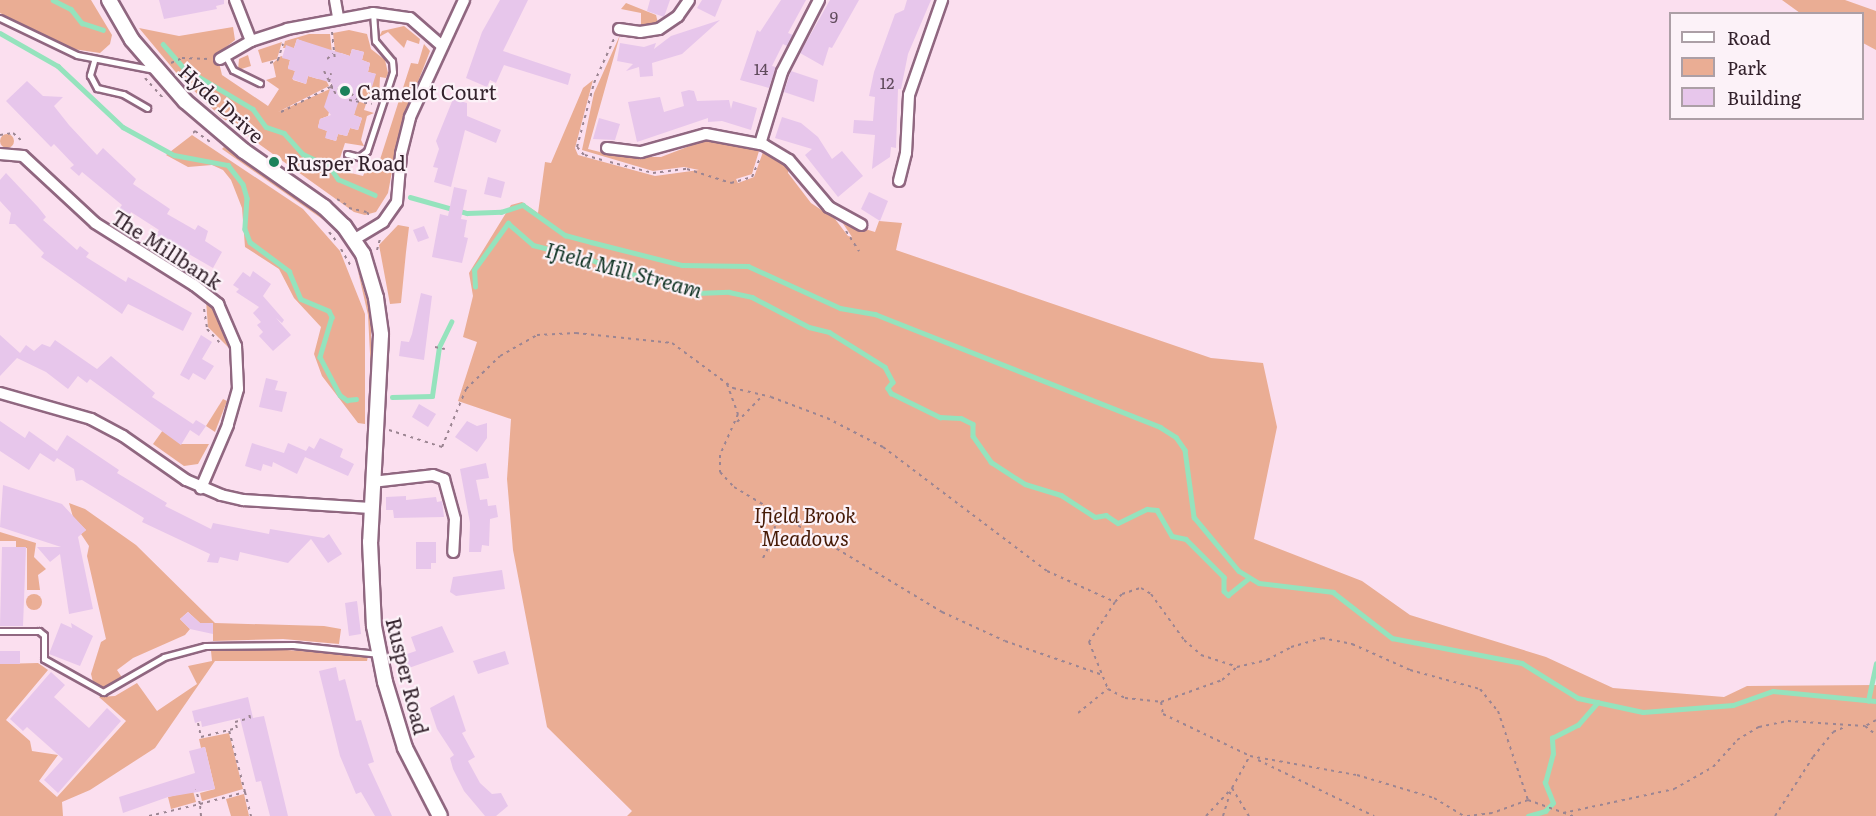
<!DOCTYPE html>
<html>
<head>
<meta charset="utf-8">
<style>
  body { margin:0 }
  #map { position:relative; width:1876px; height:816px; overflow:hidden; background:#fbdfef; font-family:Literata,serif }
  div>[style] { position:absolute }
  .green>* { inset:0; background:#eaad94 }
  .round { border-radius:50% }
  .stream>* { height:4.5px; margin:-2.25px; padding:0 2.25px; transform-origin:2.25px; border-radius:2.25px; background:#95e3bd }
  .building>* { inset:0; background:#e7c6eb }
  .path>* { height:2px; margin-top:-1px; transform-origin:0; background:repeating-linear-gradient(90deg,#9c8592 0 3px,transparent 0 7.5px) }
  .roads { filter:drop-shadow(2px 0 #906780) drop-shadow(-2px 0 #906780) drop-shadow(0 2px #906780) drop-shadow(0 -2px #906780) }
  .service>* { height:5px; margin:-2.5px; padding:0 2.5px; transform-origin:2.5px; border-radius:2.5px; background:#fff }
  .minor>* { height:10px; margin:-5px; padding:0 5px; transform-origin:5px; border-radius:5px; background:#fff }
  .tertiary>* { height:14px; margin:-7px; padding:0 7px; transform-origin:7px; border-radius:7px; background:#fff }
  .dots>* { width:16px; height:16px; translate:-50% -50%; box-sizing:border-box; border:3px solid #fcf2f8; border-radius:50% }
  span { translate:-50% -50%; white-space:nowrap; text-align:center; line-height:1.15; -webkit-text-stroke:4.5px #fcf2f8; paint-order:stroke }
  .number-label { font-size:16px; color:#604b5c }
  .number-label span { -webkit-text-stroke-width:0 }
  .poi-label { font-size:20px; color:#33222c }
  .left { translate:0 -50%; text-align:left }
  .street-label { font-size:20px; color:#33222c }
  .park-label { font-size:20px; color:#461a06; font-style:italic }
  .water-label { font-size:21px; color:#103324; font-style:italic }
  .legend { position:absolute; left:1669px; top:12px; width:195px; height:108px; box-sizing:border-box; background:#fcf2f8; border:2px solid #ac9fa6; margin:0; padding:8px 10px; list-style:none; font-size:18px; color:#33222c }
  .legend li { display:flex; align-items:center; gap:12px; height:30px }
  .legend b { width:30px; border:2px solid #ac9fa6 }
</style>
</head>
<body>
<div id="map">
  <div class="green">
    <i style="clip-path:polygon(0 0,91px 0,112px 35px,110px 44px,100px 53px,73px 49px,0 13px)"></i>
    <i style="clip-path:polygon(1782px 0,1845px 0,1876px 11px,1876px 50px,1863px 43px,1862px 14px,1800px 13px)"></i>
    <i style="clip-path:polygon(626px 3px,656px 15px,658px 23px,641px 26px,641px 13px,621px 9px)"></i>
    <i style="clip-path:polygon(404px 26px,420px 39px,419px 44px,407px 40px,404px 48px,388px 32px,379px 37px,382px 31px)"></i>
    <i style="clip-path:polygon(233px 27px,235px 40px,217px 54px,222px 75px,268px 106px,279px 89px,266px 80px,276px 77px,273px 63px,281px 56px,290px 60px,288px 68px,295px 71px,293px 80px,306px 84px,308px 76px,318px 79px,321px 70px,329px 86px,278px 112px,330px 89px,333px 96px,328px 116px,320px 119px,318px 127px,327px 131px,326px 138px,336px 141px,338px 134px,347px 136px,350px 128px,358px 130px,362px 118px,354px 115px,357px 101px,366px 104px,364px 110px,374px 113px,367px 116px,361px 140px,364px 146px,345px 143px,339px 161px,349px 164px,347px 172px,363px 176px,366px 169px,376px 172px,411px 63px,418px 64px,424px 44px,430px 51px,400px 128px,388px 193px,376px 212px,365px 215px,354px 212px,221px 117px,179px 76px,139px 28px,179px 36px)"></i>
    <i style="clip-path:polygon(349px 30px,367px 34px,371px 49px,385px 60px,388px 73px,386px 78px,380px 77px,379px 97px,369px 95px,367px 101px,358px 98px,364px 85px,376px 74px,368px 72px,370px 63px,362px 60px,364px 52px,352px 49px,350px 56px,341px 53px,336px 62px,333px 33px)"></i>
    <i style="clip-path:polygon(309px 34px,330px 34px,332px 53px,297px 39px,294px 48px,283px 48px,285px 41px)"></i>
    <i style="clip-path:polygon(620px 35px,588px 149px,620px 157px,661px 157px,708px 139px,759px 151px,752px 174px,736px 179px,738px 183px,754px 177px,763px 152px,789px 168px,788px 173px,811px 203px,835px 219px,848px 236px,852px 237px,842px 222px,875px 232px,879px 221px,902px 223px,896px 250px,1211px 358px,1263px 363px,1277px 427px,1254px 539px,1362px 581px,1410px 615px,1546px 657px,1613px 688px,1724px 697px,1747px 686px,1876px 685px,1876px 816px,627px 816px,632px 811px,547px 727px,513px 550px,507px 479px,511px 419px,458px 401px,477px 342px,463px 337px,473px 296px,469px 273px,511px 205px,522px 202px,538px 213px,545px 162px,551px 163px,583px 88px,593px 80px,575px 148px,578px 155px,655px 176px,699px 170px,684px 167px,653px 171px,582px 150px,594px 93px)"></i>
    <i style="clip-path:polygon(282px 42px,277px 59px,262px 63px,258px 50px)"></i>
    <i style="clip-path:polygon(248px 55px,251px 66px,238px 70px,239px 59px)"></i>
    <i class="round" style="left:0;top:134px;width:14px;height:14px"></i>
    <i style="clip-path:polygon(192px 135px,303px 209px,340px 251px,365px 314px,365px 424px,358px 423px,322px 376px,314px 354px,321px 327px,294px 298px,279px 269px,245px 247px,242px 208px,231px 180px,223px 170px,212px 165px,188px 167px,166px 155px)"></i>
    <i style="clip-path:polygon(224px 147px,305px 202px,328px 223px,222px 149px)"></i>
    <i style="clip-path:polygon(398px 225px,409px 227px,406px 252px,401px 303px,390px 304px,379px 245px)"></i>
    <i style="clip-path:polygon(357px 267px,371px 314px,371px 373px,368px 315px)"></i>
    <i style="clip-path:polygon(206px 300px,219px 319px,231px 350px,208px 327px)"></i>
    <i style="clip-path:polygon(223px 399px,227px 401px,215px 432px,206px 426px)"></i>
    <i style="clip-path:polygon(163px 430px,181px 444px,209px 444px,198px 464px,184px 466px,153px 444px)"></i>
    <i style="clip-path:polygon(69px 503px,85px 509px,136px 545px,215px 623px,324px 626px,341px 629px,339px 644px,283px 639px,213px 641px,213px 623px,200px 623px,188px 612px,180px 619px,190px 629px,185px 635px,133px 658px,117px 670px,123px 679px,106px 689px,94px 686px,91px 674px,101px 642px,106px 639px,87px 556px,89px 546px,81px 534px,86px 530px,73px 517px)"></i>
    <i style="clip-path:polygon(0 532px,36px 543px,34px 557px,46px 569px,38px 575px,40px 590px,27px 590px,27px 548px,16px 549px,16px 541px,0 541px)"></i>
    <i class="round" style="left:26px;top:594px;width:16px;height:16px"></i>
    <i style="clip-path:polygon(260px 648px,368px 656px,367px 661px,215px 661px,155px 748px,90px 790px,62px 802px,63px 816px,0 816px,0 664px,38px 663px,48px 670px,6px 720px,30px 741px,32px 751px,58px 755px,39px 781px,57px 797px,126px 721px,99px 697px,115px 696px,137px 683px,157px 711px,197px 684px,188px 666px,212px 661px,211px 651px)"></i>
    <i style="clip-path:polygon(229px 733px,243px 789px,202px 801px,200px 793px,215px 789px,205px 747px,201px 748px,199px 739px)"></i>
    <i style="clip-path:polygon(193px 791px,196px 802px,171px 809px,168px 797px)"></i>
    <i style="clip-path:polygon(244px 794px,249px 816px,231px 816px,226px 799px)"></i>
  </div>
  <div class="stream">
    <i style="left:53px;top:0;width:20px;rotate:27deg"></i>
    <i style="left:71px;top:9px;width:18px;rotate:52deg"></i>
    <i style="left:82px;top:23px;width:22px;rotate:18deg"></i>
    <i style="left:0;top:33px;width:67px;rotate:29.6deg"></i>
    <i style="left:58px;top:66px;width:89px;rotate:43.2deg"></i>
    <i style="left:123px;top:127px;width:58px;rotate:28.8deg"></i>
    <i style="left:174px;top:155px;width:55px;rotate:10.5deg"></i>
    <i style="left:228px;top:165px;width:24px;rotate:52deg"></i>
    <i style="left:243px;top:184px;width:15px;rotate:74deg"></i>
    <i style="left:247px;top:198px;width:31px;rotate:94deg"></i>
    <i style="left:245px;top:229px;width:14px;rotate:69deg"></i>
    <i style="left:250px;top:242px;width:49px;rotate:36.6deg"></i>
    <i style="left:289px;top:271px;width:30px;rotate:67deg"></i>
    <i style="left:301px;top:299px;width:30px;rotate:23deg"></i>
    <i style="left:329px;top:311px;width:7px;rotate:63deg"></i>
    <i style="left:332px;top:317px;width:42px;rotate:106.7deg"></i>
    <i style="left:320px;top:357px;width:43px;rotate:62.2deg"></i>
    <i style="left:340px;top:395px;width:9px;rotate:36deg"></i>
    <i style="left:347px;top:400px;width:9px;rotate:-6deg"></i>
    <i style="left:163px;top:44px;width:32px;rotate:49deg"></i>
    <i style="left:184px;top:68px;width:80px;rotate:30.7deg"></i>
    <i style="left:253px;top:109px;width:22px;rotate:54deg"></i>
    <i style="left:266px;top:127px;width:19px;rotate:18deg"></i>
    <i style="left:284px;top:133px;width:28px;rotate:48deg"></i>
    <i style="left:303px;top:154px;width:29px;rotate:25deg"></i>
    <i style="left:329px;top:166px;width:16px;rotate:55deg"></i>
    <i style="left:338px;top:179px;width:40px;rotate:23.4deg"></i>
    <i style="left:410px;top:197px;width:59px;rotate:15.7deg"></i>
    <i style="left:467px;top:213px;width:34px;rotate:-2deg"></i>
    <i style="left:501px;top:212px;width:23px;rotate:-18deg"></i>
    <i style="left:523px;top:205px;width:52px;rotate:35.5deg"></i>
    <i style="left:565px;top:235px;width:27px;rotate:15deg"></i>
    <i style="left:591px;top:242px;width:94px;rotate:14.2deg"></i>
    <i style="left:682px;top:265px;width:66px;rotate:0.9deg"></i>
    <i style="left:748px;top:266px;width:101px;rotate:24.5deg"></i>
    <i style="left:840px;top:308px;width:36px;rotate:10deg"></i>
    <i style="left:875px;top:314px;width:307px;rotate:21.6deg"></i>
    <i style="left:1160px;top:427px;width:19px;rotate:32deg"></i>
    <i style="left:1176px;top:437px;width:16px;rotate:55deg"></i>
    <i style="left:1185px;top:450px;width:68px;rotate:82.3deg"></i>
    <i style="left:1194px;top:517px;width:70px;rotate:50.2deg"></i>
    <i style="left:1239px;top:571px;width:23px;rotate:31deg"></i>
    <i style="left:1259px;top:583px;width:75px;rotate:6.9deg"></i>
    <i style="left:1333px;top:592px;width:75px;rotate:37.9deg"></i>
    <i style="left:1392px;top:638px;width:132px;rotate:10.9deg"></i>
    <i style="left:1522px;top:663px;width:66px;rotate:32deg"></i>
    <i style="left:1578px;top:698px;width:66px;rotate:12.2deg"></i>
    <i style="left:1643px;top:712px;width:90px;rotate:-4.4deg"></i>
    <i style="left:1733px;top:705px;width:42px;rotate:-19.3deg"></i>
    <i style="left:1773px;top:691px;width:103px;rotate:5.5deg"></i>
    <i style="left:475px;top:287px;width:17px;rotate:-93deg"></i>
    <i style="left:474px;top:270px;width:58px;rotate:-54.1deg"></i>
    <i style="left:508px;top:223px;width:33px;rotate:41deg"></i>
    <i style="left:533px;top:245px;width:61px;rotate:14.3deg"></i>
    <i style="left:592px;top:260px;width:31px;rotate:22deg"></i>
    <i style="left:621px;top:272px;width:53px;rotate:10.9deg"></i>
    <i style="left:673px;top:282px;width:25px;rotate:26deg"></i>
    <i style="left:696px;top:293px;width:33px;rotate:-2deg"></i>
    <i style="left:729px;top:292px;width:24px;rotate:12deg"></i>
    <i style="left:752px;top:297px;width:64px;rotate:27.8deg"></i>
    <i style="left:809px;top:327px;width:21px;rotate:14deg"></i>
    <i style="left:829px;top:332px;width:66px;rotate:32deg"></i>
    <i style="left:885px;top:367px;width:17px;rotate:62deg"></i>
    <i style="left:893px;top:382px;width:8px;rotate:130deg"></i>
    <i style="left:888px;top:388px;width:6px;rotate:59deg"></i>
    <i style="left:891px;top:393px;width:55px;rotate:26.1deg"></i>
    <i style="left:940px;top:417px;width:21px;rotate:3deg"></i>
    <i style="left:961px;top:418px;width:13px;rotate:27deg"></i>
    <i style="left:973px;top:424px;width:12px;rotate:90deg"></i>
    <i style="left:973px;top:436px;width:32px;rotate:55deg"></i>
    <i style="left:991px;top:462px;width:40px;rotate:32.9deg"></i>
    <i style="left:1025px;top:484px;width:38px;rotate:17deg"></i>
    <i style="left:1061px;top:495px;width:40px;rotate:32.9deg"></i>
    <i style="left:1095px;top:517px;width:11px;rotate:-10deg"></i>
    <i style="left:1106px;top:515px;width:14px;rotate:34deg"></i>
    <i style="left:1118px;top:523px;width:32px;rotate:-26deg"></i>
    <i style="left:1147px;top:509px;width:10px;rotate:6deg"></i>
    <i style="left:1157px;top:510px;width:30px;rotate:60deg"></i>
    <i style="left:1172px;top:536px;width:14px;rotate:12deg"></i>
    <i style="left:1186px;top:539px;width:54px;rotate:45deg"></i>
    <i style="left:1224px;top:577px;width:14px;rotate:90deg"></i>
    <i style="left:1224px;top:591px;width:6px;rotate:45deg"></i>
    <i style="left:1228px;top:595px;width:27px;rotate:-39deg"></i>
    <i style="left:392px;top:397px;width:40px;rotate:-1.4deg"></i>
    <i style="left:432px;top:396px;width:49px;rotate:-81.9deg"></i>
    <i style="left:439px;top:347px;width:28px;rotate:-64deg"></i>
    <i style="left:1868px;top:701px;width:38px;rotate:-78deg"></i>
    <i style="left:1528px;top:816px;width:18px;rotate:-16deg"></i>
    <i style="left:1545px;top:811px;width:11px;rotate:-45deg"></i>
    <i style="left:1553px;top:803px;width:22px;rotate:-112deg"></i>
    <i style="left:1545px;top:783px;width:30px;rotate:-75deg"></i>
    <i style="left:1553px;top:754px;width:16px;rotate:-94deg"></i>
    <i style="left:1552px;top:738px;width:29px;rotate:-27deg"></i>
    <i style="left:1578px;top:725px;width:30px;rotate:-49deg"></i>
  </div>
  <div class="building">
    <i style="clip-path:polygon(159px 0,224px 0,224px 4px,216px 6px,217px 9px,164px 19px)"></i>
    <i style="clip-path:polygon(500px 0,528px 0,503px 51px,571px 74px,568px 85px,504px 65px,496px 83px,490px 80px,487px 87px,466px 78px,482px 32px)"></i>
    <i style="clip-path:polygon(650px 0,670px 0,664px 17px,647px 11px)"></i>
    <i style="clip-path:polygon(702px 0,722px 0,715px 17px,697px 8px)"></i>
    <i style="clip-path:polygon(781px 0,806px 0,788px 33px,793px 35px,787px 46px,783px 44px,772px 66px,776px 67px,769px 88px,740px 80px,757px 30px,760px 32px)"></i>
    <i style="clip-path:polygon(830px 0,859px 0,832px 48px,829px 47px,823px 66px,800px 53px)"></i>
    <i style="clip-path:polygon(907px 0,931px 0,908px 54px,901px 89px,898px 89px,896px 148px,891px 147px,890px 157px,872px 169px,875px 135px,853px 133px,854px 120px,873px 121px,875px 97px,869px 96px,874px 72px,895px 14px,904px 10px)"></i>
    <i style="clip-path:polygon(720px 20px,682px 54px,652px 63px,653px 76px,640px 77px,639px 67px,626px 71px,633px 64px,617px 61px,620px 43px,644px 47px,656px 43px,654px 49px,671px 36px)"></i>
    <i style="clip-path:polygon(297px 39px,350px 56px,352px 49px,364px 52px,362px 60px,370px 63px,368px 72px,376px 74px,372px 87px,364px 85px,354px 115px,362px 118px,358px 130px,350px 128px,347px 136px,338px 134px,336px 141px,325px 138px,327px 131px,318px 128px,320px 119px,331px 115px,324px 107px,332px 83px,308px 76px,306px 84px,292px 79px,295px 71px,288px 69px,290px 60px,282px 58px,286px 45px,294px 48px)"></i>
    <i style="clip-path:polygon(791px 71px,818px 80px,814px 102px,784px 92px)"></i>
    <i style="clip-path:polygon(27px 81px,43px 96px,63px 97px,54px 106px,69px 125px,97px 155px,103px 148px,136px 179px,133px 184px,170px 209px,167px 214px,195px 230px,198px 225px,208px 231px,205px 241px,222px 252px,213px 268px,156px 235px,159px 230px,131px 212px,129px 216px,119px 209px,122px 205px,82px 172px,79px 176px,70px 168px,74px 165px,54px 144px,51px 147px,6px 101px)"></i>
    <i style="clip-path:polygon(689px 90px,694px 91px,697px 101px,729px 100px,731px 109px,733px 101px,757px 108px,751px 130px,722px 121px,708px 122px,708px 118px,637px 142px,628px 102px,660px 97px,664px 112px,684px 106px,681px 92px)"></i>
    <i style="clip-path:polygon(453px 99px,467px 103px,467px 116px,501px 130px,496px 143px,465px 130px,451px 187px,434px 182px,438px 168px,433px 167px,439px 149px,436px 141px)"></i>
    <i style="clip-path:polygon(782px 117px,801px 123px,818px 137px,832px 159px,842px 151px,863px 176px,838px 197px,805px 155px,812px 149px,775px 138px)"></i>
    <i style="clip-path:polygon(599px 118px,620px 124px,615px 140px,593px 139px)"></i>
    <i style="clip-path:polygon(6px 173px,38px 207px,46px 217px,43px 220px,77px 250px,80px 246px,89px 253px,86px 257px,126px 282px,128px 277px,192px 313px,183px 331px,128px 304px,122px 314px,41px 257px,44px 253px,15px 224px,9px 224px,11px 213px,0 201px,0 180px)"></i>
    <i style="clip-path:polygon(488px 177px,505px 182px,501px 198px,484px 194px)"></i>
    <i style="clip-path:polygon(454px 187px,467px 190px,461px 219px,467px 220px,464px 237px,468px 238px,462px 263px,432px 257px,440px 214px,448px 216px)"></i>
    <i style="clip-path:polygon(869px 192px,888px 201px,880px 221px,861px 209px)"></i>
    <i style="clip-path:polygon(424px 226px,429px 238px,418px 242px,413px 230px)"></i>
    <i style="clip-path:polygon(253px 271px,271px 284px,263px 296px,284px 320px,282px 323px,276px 318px,291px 335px,273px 351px,259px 336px,263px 332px,257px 325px,261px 322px,253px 313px,259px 307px,236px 292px,239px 289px,233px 285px,243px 272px,250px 277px)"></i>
    <i style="clip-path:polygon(421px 293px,432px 296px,424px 360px,399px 356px,401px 341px,409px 342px,412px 334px)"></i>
    <i style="clip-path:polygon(0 335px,20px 353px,26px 345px,34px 351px,42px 344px,50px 347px,55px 340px,97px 369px,111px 356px,155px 393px,152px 397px,193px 424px,196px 420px,206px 426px,199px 436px,190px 430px,181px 445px,90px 379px,87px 383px,78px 376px,68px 389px,46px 372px,17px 358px,0 376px)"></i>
    <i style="clip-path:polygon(201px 335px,212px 342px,202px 359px,214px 366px,205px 380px,193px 373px,189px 380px,180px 375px)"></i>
    <i style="clip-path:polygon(266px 378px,278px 381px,275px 390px,287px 392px,282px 412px,259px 407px)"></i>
    <i style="clip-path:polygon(419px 404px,436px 414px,428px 427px,412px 417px)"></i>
    <i style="clip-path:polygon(0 421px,25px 438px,29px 431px,57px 451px,67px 435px,119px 470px,117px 473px,167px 503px,165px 506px,211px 529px,213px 523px,269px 534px,270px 529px,324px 538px,329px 534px,342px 554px,328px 563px,311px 539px,288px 563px,240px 552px,238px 561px,220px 557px,218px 563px,207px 562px,210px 554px,142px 522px,144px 518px,82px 480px,76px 481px,74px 469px,57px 458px,54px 462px,40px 453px,29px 470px,0 451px)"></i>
    <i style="clip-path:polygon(467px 421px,477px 426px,487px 423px,487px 438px,477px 452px,455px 437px)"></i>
    <i style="clip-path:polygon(320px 438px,343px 449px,340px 457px,354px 464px,348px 476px,305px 457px,297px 474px,273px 462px,272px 467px,263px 464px,261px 471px,245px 466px,252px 443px,284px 453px,288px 443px,306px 451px,309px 446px,314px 449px)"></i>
    <i style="clip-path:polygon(486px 463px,489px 478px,476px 480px,480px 500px,487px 499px,488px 506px,496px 505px,498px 517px,490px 519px,489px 546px,482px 545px,481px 552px,469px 552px,470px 523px,460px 469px)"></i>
    <i style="clip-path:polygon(3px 485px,62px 504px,86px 530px,78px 537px,93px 609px,69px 614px,60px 554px,50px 562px,37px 547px,61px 547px,0 527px)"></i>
    <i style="clip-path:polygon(406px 496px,406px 500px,436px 497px,437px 502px,442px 501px,444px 517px,394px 518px,393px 510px,386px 510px,386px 497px)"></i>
    <i style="clip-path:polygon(416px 542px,436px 542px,436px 563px,431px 563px,431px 569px,416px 569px)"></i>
    <i style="clip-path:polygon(2px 547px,26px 547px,23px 626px,0 626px)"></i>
    <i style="clip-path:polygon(502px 570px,505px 589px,456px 596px,450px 592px,453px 577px)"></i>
    <i style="clip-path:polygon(357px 601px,361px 634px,349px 636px,345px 603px)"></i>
    <i style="clip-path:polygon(188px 612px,200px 623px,213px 623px,213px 634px,190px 629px,180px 619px)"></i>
    <i style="clip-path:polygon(61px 623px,72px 628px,71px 623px,93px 636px,80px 666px,49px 654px)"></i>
    <i style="clip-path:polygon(442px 626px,454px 652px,406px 669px,401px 656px,416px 651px,411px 637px)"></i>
    <i style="clip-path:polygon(0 651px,20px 651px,20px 664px,0 664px)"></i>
    <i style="clip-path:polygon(505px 651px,509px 664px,478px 674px,473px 661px)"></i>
    <i style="clip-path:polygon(336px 667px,339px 681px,345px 679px,356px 721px,361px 720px,374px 762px,368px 764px,392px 816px,375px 816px,361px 792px,356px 794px,340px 756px,319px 671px)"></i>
    <i style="clip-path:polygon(51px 672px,65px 685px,54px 697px,89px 728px,107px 708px,121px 721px,58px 793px,44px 780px,63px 759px,27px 727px,23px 731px,10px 719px)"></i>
    <i style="clip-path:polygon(454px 695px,466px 731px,462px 733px,475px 757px,468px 761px,480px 783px,492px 794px,501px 793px,508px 806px,496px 816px,485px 816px,464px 791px,453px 769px,450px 758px,454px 755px,437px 729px,430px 708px)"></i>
    <i style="clip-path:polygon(248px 697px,253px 718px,264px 716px,288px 816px,270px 816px,261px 781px,256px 782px,240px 718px,202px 727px,201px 721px,195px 723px,192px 711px)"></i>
    <i style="clip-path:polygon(205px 747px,215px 789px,168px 797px,123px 813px,119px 797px,195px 773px,189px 751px)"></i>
  </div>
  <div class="path">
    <i style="left:332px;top:32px;width:29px;rotate:84deg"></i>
    <i style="left:327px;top:59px;width:8px;rotate:-40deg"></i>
    <i style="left:171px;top:63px;width:12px;rotate:-24deg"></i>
    <i style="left:182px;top:58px;width:27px;rotate:2deg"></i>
    <i style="left:270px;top:63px;width:9px;rotate:-21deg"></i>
    <i style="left:278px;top:60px;width:17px;rotate:-73deg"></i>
    <i style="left:324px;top:71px;width:29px;rotate:63deg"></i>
    <i style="left:145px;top:78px;width:27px;rotate:48deg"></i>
    <i style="left:329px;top:82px;width:9px;rotate:-77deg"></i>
    <i style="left:351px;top:93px;width:9px;rotate:49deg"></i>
    <i style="left:349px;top:100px;width:23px;rotate:10deg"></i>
    <i style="left:281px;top:112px;width:55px;rotate:-27deg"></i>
    <i style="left:330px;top:87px;width:9px;rotate:18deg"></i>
    <i style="left:193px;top:133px;width:3px;rotate:-45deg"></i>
    <i style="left:195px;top:131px;width:19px;rotate:36deg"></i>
    <i style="left:0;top:135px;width:13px;rotate:-9deg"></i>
    <i style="left:13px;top:133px;width:15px;rotate:42deg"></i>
    <i style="left:602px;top:160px;width:19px;rotate:-164deg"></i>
    <i style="left:584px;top:155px;width:11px;rotate:-131deg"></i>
    <i style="left:577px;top:147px;width:66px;rotate:-75.1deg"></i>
    <i style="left:594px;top:83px;width:48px;rotate:-65.6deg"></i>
    <i style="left:610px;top:162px;width:44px;rotate:14.3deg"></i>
    <i style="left:653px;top:173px;width:34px;rotate:-7deg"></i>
    <i style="left:687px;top:169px;width:46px;rotate:17.7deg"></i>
    <i style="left:731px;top:183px;width:22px;rotate:-16deg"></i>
    <i style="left:752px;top:177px;width:21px;rotate:-67deg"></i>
    <i style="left:337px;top:199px;width:15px;rotate:32deg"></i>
    <i style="left:349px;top:208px;width:18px;rotate:13deg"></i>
    <i style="left:367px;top:212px;width:6px;rotate:59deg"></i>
    <i style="left:846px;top:231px;width:24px;rotate:57deg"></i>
    <i style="left:329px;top:232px;width:13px;rotate:51deg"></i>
    <i style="left:341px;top:249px;width:22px;rotate:60deg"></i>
    <i style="left:377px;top:250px;width:11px;rotate:-75deg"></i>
    <i style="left:204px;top:309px;width:20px;rotate:81deg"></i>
    <i style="left:207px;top:329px;width:22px;rotate:47deg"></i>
    <i style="left:435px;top:347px;width:10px;rotate:11deg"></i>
    <i style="left:727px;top:384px;width:32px;rotate:70deg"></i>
    <i style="left:738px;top:414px;width:45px;rotate:113.7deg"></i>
    <i style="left:720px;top:455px;width:17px;rotate:90deg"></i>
    <i style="left:720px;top:472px;width:21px;rotate:47deg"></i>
    <i style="left:734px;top:487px;width:243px;rotate:31deg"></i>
    <i style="left:942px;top:612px;width:69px;rotate:24.7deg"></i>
    <i style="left:1005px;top:641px;width:101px;rotate:19.2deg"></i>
    <i style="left:737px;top:422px;width:36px;rotate:-46deg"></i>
    <i style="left:389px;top:430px;width:56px;rotate:17.8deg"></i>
    <i style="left:442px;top:447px;width:63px;rotate:-67.5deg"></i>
    <i style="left:466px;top:389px;width:47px;rotate:-44.1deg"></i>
    <i style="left:500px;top:356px;width:43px;rotate:-29.6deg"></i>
    <i style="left:537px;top:335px;width:39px;rotate:-3deg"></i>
    <i style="left:576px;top:333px;width:97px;rotate:5.9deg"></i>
    <i style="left:672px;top:343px;width:76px;rotate:36.4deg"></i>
    <i style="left:733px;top:388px;width:39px;rotate:13deg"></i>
    <i style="left:771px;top:397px;width:60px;rotate:20.6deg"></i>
    <i style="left:827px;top:418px;width:63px;rotate:27.4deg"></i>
    <i style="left:883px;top:447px;width:206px;rotate:37.1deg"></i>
    <i style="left:1047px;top:571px;width:75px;rotate:24.5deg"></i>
    <i style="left:1115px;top:602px;width:11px;rotate:-49deg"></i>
    <i style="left:1122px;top:594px;width:20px;rotate:-18deg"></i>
    <i style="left:1141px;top:588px;width:12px;rotate:31deg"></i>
    <i style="left:1151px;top:594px;width:57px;rotate:54.3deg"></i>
    <i style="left:1184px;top:640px;width:23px;rotate:41deg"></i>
    <i style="left:1201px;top:655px;width:38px;rotate:18deg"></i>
    <i style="left:1237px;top:667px;width:31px;rotate:-13deg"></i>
    <i style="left:1267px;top:660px;width:27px;rotate:-28deg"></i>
    <i style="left:1291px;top:647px;width:32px;rotate:-16deg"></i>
    <i style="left:1322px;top:638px;width:31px;rotate:11deg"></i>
    <i style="left:1352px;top:644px;width:64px;rotate:24.1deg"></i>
    <i style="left:1410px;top:670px;width:73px;rotate:15.2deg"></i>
    <i style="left:1480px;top:689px;width:28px;rotate:51deg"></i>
    <i style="left:1498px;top:711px;width:94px;rotate:71.4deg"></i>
    <i style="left:1528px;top:800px;width:38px;rotate:160deg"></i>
    <i style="left:1492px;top:813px;width:26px;rotate:173deg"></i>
    <i style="left:763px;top:558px;width:25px;rotate:-63deg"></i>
    <i style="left:774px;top:536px;width:23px;rotate:-85deg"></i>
    <i style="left:1115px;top:602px;width:48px;rotate:123deg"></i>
    <i style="left:1089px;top:642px;width:51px;rotate:68deg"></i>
    <i style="left:1108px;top:689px;width:19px;rotate:28deg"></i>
    <i style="left:1125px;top:698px;width:36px;rotate:6deg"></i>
    <i style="left:1161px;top:702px;width:65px;rotate:-19.8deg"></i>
    <i style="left:1222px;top:680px;width:20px;rotate:-41deg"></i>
    <i style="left:1161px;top:702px;width:12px;rotate:81deg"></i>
    <i style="left:1163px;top:714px;width:97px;rotate:25.8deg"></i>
    <i style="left:1078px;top:713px;width:38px;rotate:-39deg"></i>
    <i style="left:1876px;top:720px;width:13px;rotate:151deg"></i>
    <i style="left:1865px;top:726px;width:14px;rotate:39deg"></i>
    <i style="left:198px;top:723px;width:14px;rotate:78deg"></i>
    <i style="left:201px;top:737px;width:37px;rotate:-14deg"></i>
    <i style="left:237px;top:728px;width:6px;rotate:-108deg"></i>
    <i style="left:235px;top:722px;width:16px;rotate:-15deg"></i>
    <i style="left:250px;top:718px;width:5px;rotate:-101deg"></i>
    <i style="left:1258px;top:760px;width:129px;rotate:25.8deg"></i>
    <i style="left:1232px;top:788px;width:33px;rotate:59deg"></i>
    <i style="left:245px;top:792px;width:25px;rotate:76deg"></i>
    <i style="left:1528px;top:800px;width:48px;rotate:19.6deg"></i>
    <i style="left:1563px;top:813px;width:114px;rotate:-12.2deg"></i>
    <i style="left:1674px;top:789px;width:45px;rotate:-29.4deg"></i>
    <i style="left:1713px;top:767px;width:36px;rotate:-48deg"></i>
    <i style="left:1737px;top:740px;width:26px;rotate:-31deg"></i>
    <i style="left:1759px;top:727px;width:30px;rotate:-12deg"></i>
    <i style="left:1788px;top:721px;width:77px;rotate:3.7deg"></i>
    <i style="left:149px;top:816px;width:52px;rotate:-13.2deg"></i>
    <i style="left:200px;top:804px;width:15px;rotate:-106deg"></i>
    <i style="left:201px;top:816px;width:12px;rotate:-95deg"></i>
    <i style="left:200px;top:804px;width:47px;rotate:-14.9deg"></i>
    <i style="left:245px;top:792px;width:64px;rotate:-104.5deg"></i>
    <i style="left:1206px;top:816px;width:38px;rotate:-47deg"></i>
    <i style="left:1232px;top:788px;width:37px;rotate:-61deg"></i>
    <i style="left:1250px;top:756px;width:109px;rotate:10.1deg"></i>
    <i style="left:1357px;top:775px;width:80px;rotate:16.6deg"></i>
    <i style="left:1434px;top:798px;width:35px;rotate:31deg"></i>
    <i style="left:1223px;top:816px;width:27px;rotate:-73deg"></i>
    <i style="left:1775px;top:816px;width:70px;rotate:-57.2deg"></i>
    <i style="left:1813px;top:757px;width:32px;rotate:-51deg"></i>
    <i style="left:1833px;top:732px;width:15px;rotate:-23deg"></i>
  </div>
  <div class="roads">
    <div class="service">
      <i style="left:0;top:18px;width:85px;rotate:25.7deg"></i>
      <i style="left:77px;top:55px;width:79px;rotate:10.9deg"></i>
      <i style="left:225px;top:55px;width:17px;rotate:62deg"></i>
      <i style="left:233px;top:70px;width:30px;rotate:26deg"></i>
      <i style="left:94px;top:61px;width:15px;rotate:106deg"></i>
      <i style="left:90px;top:75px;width:15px;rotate:62deg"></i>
      <i style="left:97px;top:88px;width:27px;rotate:13deg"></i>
      <i style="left:123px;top:94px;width:28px;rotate:30deg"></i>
      <i style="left:347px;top:154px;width:12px;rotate:14deg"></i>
      <i style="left:359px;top:157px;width:10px;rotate:-37deg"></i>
      <i style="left:367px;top:151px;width:83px;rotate:-71.8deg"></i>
      <i style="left:393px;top:72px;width:11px;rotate:-95deg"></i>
      <i style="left:392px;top:61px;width:26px;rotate:-130deg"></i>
      <i style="left:375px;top:41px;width:28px;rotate:-94deg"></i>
      <i style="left:0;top:631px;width:39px"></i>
      <i style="left:39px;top:631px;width:6px;rotate:39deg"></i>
      <i style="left:44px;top:635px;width:24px;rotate:90deg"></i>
      <i style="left:44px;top:659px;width:68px;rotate:29.2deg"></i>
      <i style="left:103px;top:692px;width:70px;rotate:-29.8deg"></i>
      <i style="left:164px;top:657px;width:42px;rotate:-15deg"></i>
      <i style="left:205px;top:646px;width:88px;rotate:-0.7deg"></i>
      <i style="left:293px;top:645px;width:85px;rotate:6deg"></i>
    </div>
    <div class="minor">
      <i style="left:235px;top:0;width:44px;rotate:68.7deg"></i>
      <i style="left:335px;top:0;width:17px;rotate:80deg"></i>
      <i style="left:619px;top:29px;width:21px;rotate:8deg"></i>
      <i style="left:640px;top:32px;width:19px;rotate:-9deg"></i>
      <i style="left:659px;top:29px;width:23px;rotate:-34deg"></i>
      <i style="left:678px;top:16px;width:19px;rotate:-55deg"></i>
      <i style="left:220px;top:59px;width:36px;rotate:-30deg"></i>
      <i style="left:251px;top:41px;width:38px;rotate:-18deg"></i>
      <i style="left:287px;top:29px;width:87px;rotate:-10.5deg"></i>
      <i style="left:373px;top:13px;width:37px;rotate:8deg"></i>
      <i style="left:410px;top:18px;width:41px;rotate:41.1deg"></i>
      <i style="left:760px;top:144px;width:75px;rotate:-73deg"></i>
      <i style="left:782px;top:72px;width:81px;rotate:-62.8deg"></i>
      <i style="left:607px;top:148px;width:34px;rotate:7deg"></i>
      <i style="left:641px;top:152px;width:67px;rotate:-15.5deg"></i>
      <i style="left:706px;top:134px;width:59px;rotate:10.7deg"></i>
      <i style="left:764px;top:145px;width:29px;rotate:31deg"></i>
      <i style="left:789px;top:160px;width:62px;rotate:49.6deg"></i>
      <i style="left:829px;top:207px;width:37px;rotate:29deg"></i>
      <i style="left:0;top:154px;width:23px;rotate:5deg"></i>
      <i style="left:23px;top:156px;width:98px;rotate:42.9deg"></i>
      <i style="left:95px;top:223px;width:117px;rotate:32.1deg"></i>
      <i style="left:194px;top:285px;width:31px;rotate:38deg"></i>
      <i style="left:218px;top:304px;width:46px;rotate:66.8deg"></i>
      <i style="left:236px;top:346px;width:43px;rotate:87.3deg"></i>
      <i style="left:238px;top:389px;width:37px;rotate:106deg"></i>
      <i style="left:228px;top:425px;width:69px;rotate:113.2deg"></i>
      <i style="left:899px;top:181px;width:29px;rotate:-76deg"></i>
      <i style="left:906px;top:153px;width:58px;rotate:-87deg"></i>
      <i style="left:909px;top:95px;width:101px;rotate:-70.8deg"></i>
      <i style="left:355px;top:239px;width:33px;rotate:-31deg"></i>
      <i style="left:383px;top:222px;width:24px;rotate:-55deg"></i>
      <i style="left:397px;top:202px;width:48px;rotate:-85.2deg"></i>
      <i style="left:401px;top:154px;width:38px;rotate:-76deg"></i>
      <i style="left:410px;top:117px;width:129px;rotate:-65.2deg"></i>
      <i style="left:0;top:393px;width:95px;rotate:15.9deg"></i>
      <i style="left:91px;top:419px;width:36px;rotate:28deg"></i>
      <i style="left:123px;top:436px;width:77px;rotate:34.9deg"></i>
      <i style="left:186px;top:480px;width:38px;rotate:23deg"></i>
      <i style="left:221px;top:495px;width:23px;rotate:13deg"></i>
      <i style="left:243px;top:500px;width:128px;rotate:3.6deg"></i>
      <i style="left:372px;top:482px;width:61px;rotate:-6.5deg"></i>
      <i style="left:433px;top:475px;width:12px;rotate:20deg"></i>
      <i style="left:444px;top:479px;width:41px;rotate:74.6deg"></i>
      <i style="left:455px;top:519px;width:33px;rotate:93deg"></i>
    </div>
    <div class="tertiary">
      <i style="left:109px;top:0;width:46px;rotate:60.1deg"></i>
      <i style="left:132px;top:40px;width:81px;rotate:49deg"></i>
      <i style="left:185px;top:101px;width:77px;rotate:40.3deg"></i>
      <i style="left:244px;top:151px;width:98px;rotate:35deg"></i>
      <i style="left:324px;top:207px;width:28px;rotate:44deg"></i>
      <i style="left:344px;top:226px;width:34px;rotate:56deg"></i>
      <i style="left:363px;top:254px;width:46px;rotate:73.5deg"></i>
      <i style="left:376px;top:298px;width:37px;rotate:82deg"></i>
      <i style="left:381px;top:335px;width:207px;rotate:93deg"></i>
      <i style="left:370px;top:542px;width:84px;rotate:87.3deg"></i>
      <i style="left:374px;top:626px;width:57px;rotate:78.9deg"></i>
      <i style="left:385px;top:682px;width:69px;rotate:73.1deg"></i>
      <i style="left:405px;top:748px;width:76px;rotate:62.8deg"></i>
    </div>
  </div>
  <div class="dots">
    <i style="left:345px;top:91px;background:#1b815b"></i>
    <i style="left:274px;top:162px;background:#1b815b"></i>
  </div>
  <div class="number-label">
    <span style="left:834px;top:16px">9</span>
    <span style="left:761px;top:68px">14</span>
    <span style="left:887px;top:82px">12</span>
  </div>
  <div class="poi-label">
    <span class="left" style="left:357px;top:91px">Camelot Court</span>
    <span class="left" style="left:286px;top:162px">Rusper Road</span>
  </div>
  <div class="street-label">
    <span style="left:222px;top:103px;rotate:42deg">Hyde Drive</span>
    <span style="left:167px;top:249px;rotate:33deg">The Millbank</span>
    <span style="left:408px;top:676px;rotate:76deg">Rusper Road</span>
  </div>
  <div class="park-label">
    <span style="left:805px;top:526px">Ifield Brook<br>Meadows</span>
  </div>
  <div class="water-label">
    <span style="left:624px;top:269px;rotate:15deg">Ifield Mill Stream</span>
  </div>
  <ul class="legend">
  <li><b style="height:8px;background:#fff"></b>Road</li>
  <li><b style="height:16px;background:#eaad94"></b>Park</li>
  <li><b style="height:16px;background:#e7c6eb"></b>Building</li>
  </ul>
</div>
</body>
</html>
